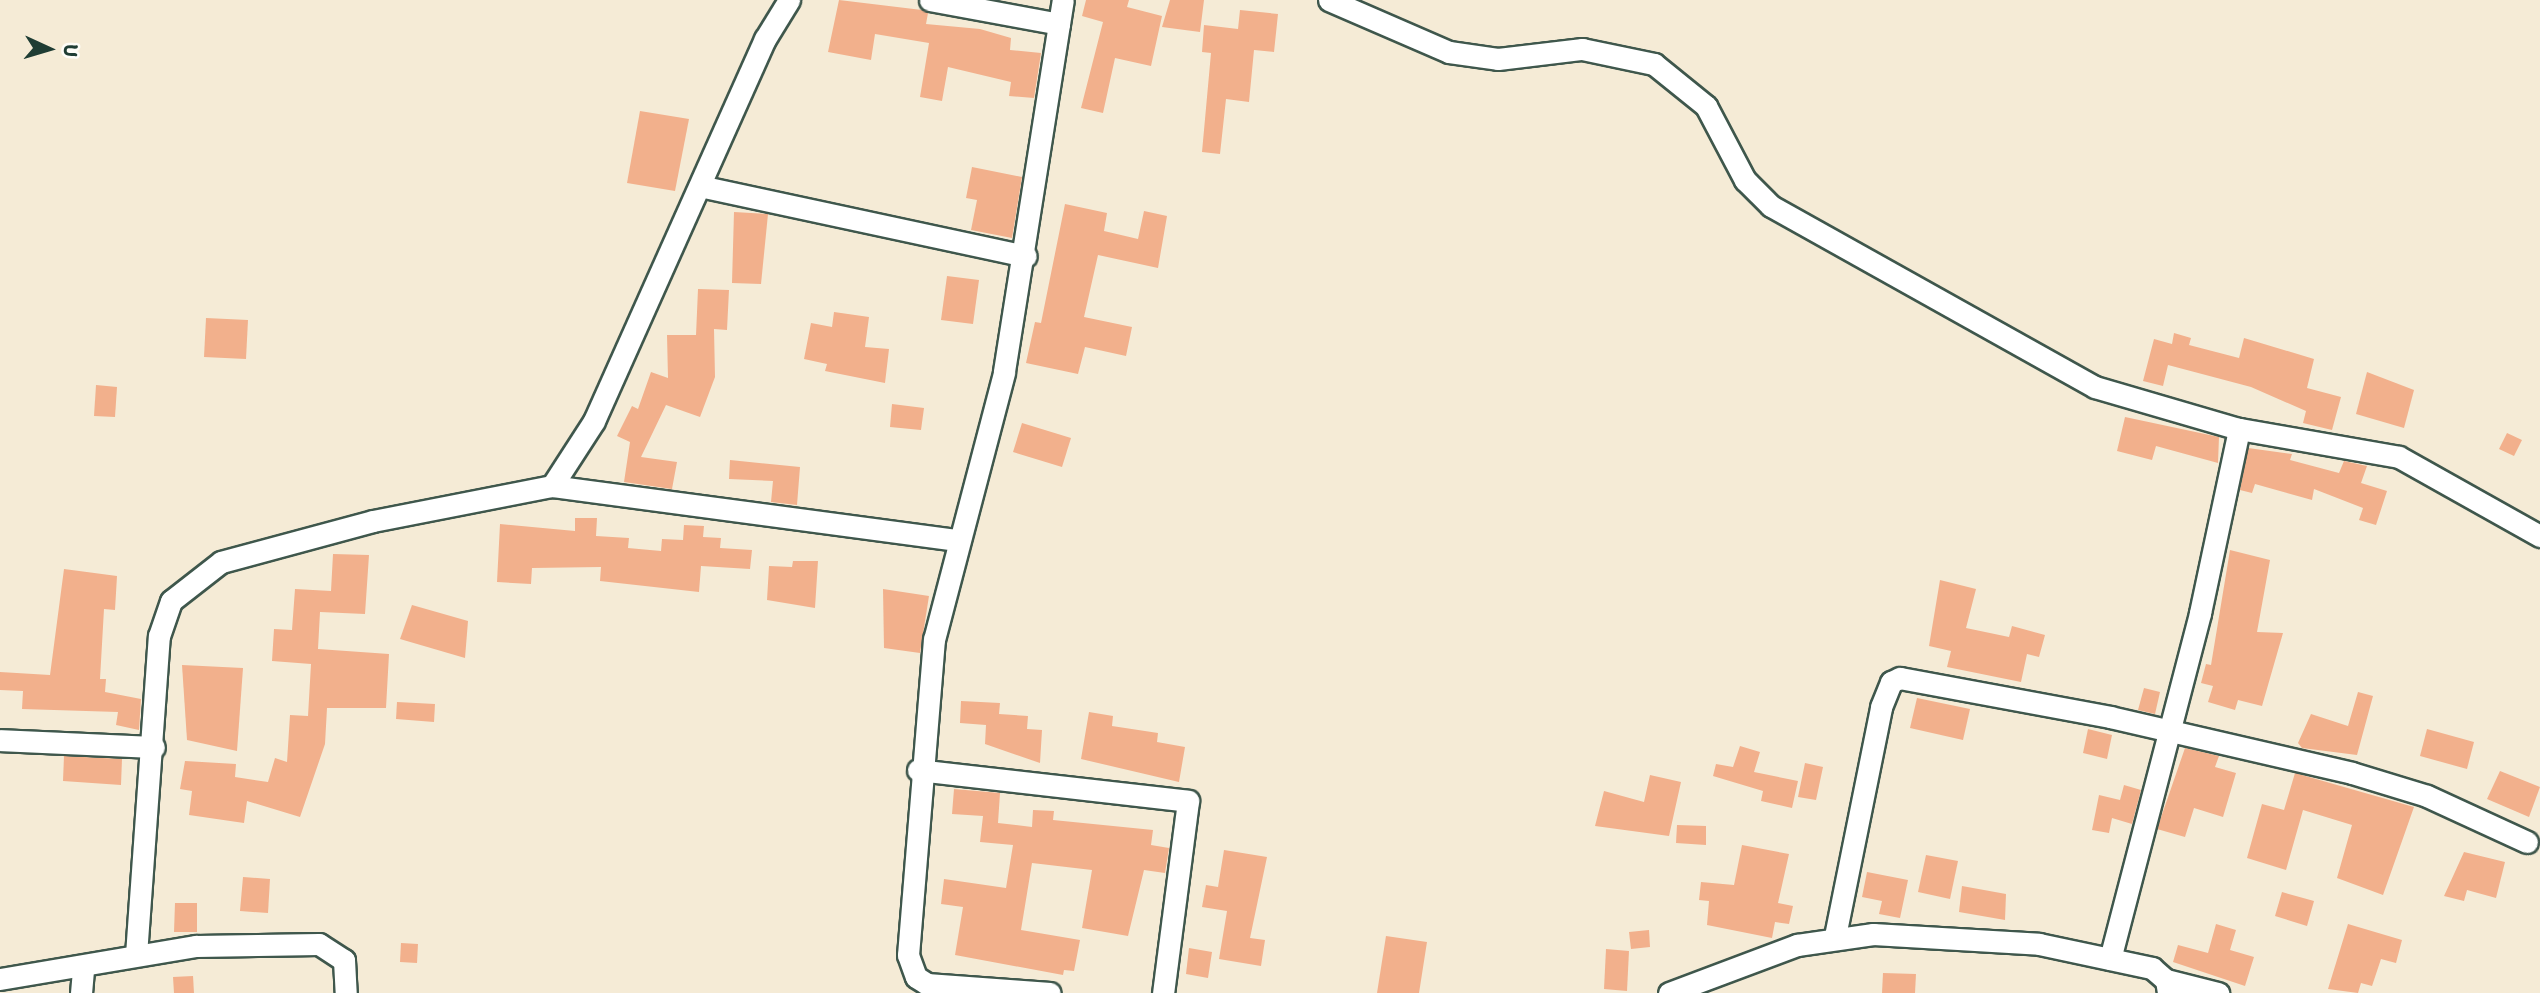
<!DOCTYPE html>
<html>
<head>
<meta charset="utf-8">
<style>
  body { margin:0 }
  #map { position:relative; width:2540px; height:993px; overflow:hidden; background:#f5ebd6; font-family:"Shantell Sans",sans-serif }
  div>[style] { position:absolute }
  .building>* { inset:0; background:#f2b08c }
  .roads { filter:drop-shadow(2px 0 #3f574c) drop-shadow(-2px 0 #3f574c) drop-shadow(0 2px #3f574c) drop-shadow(0 -2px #3f574c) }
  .minor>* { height:21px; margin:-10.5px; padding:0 10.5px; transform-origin:10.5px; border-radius:10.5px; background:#fff }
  span { translate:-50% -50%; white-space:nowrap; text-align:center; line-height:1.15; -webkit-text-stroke:7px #fdfcf7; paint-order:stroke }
  .north { position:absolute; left:14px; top:14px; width:70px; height:70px; -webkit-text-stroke:5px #fdfcf7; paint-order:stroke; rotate:94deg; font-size:19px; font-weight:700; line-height:28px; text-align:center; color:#1f3d34 }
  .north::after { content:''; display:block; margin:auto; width:24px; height:32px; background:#1f3d34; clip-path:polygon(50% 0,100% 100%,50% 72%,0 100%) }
</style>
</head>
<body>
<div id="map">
  <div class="building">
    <i style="clip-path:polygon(839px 0,922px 10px,928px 13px,926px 24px,980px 29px,1011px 38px,1010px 50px,1041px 53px,1034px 98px,1009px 96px,1011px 82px,948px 67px,942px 101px,920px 97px,929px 43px,875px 34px,871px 60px,828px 52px)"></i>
    <i style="clip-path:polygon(1086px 0,1129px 0,1127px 7px,1162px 16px,1151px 66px,1115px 58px,1103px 113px,1081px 108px,1103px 22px,1082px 16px)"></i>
    <i style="clip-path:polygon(1170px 0,1204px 0,1200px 32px,1162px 27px)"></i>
    <i style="clip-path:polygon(1240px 10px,1278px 14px,1274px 52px,1254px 50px,1249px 102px,1226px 99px,1220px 154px,1202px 152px,1211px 53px,1202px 52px,1204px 25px,1238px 29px)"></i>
    <i style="clip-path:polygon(640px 111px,689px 119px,675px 191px,627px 183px)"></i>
    <i style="clip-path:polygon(972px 167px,1022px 177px,1012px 238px,971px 230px,977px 200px,966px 198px)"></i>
    <i style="clip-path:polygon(1065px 204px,1107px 213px,1104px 231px,1138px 239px,1144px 211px,1167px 216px,1158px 268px,1098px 255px,1084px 317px,1132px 327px,1126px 356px,1085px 347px,1078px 374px,1026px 363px,1035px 322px,1041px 323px)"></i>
    <i style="clip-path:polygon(734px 212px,768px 214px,761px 284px,732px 283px)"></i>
    <i style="clip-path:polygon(947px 276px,979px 280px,973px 324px,941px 320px)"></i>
    <i style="clip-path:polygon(698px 289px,729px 290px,727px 330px,714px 329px,715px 377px,700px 417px,666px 405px,641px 457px,677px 462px,672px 489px,624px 482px,630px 442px,617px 436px,632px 406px,638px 409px,651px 372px,668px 378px,667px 335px,696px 335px)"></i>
    <i style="clip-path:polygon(834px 312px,869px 317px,865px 347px,889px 349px,885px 383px,825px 371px,827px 364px,804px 359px,811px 323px,832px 327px)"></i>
    <i style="clip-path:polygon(206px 318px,248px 320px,246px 359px,204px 357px)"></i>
    <i style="clip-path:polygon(2174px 333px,2191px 338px,2189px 345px,2239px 358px,2244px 338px,2314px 359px,2307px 388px,2341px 397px,2332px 430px,2303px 423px,2306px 411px,2251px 387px,2168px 365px,2163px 386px,2143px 381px,2154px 339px,2172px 344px)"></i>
    <i style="clip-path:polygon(2367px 372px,2414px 390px,2404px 428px,2356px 414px)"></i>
    <i style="clip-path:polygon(96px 385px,117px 387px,115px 417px,94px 416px)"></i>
    <i style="clip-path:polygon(892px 404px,924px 408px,921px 430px,890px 427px)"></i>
    <i style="clip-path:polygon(2125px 417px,2219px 437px,2218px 463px,2156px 446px,2152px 460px,2117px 451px)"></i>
    <i style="clip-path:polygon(1022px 423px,1071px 438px,1062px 467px,1013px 452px)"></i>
    <i style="clip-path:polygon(2507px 433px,2522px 440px,2514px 456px,2499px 449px)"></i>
    <i style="clip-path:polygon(2248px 448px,2292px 454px,2290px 460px,2339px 473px,2344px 461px,2367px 466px,2361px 483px,2387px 491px,2376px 525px,2359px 520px,2363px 508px,2314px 489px,2312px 500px,2255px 484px,2252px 493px,2240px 490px)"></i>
    <i style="clip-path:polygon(730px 460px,800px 467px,797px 505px,771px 502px,773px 481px,729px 479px)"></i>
    <i style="clip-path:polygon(575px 518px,597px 518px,596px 536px,629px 538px,628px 548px,661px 551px,662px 539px,683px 540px,684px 525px,704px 526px,703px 537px,721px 538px,720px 548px,752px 550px,750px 569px,701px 566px,699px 592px,600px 581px,601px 567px,532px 568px,531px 584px,497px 582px,500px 524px,575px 531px)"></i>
    <i style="clip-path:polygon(2230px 550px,2270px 560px,2257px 632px,2283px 633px,2262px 706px,2238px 700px,2235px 710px,2208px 702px,2213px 686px,2201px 683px,2206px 664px,2211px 665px)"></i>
    <i style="clip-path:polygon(333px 554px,369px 555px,365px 614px,320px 612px,318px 649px,389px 654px,386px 708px,327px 708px,325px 744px,300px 817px,247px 801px,244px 823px,189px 815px,192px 791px,180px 789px,185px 761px,236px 764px,235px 777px,268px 782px,275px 758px,287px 762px,290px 715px,308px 716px,311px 664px,272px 661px,274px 629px,292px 630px,295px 589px,331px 591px)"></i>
    <i style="clip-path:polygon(793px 561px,818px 561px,815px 608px,767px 600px,769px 566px,792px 567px)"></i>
    <i style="clip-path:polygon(64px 569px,117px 576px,115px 610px,104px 609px,100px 679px,106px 679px,105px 692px,141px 699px,139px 730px,116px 725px,118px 712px,22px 709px,23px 691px,0 690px,0 672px,50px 675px)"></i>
    <i style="clip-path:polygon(1940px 580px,1976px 589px,1966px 628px,2009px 637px,2012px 626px,2045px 635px,2039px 657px,2027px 654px,2021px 682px,1947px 667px,1951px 651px,1929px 646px)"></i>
    <i style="clip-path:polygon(883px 589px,929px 596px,920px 653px,884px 648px)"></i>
    <i style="clip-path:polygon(412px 605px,468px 621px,465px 658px,400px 639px)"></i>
    <i style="clip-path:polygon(182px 665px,243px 668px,237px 751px,187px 740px)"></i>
    <i style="clip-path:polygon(2144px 688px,2160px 692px,2155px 714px,2138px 710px)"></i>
    <i style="clip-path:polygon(2358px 692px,2373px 696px,2357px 755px,2302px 748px,2298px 743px,2311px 714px,2348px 726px)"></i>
    <i style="clip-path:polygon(1917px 698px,1970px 709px,1963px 740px,1910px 728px)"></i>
    <i style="clip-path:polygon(961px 701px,1000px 703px,999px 714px,1028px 716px,1027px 729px,1042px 730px,1040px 763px,985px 744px,986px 725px,960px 723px)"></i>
    <i style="clip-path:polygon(397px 702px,435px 704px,434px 722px,396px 719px)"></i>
    <i style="clip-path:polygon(1089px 712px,1113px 716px,1112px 726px,1158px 733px,1157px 742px,1185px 747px,1179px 782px,1081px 759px)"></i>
    <i style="clip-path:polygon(2088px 729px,2112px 735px,2107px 759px,2083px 753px)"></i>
    <i style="clip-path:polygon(2427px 729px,2474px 742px,2467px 769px,2420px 756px)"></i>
    <i style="clip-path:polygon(1740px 746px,1760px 752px,1754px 772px,1798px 781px,1792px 808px,1761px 801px,1763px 791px,1713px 776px,1716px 764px,1733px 767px)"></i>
    <i style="clip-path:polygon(2185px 748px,2219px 756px,2215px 767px,2236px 773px,2223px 817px,2194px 808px,2185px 837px,2157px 829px)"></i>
    <i style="clip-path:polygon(64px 756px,122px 759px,121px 785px,63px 781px)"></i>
    <i style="clip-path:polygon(1805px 763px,1823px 767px,1816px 800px,1798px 797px)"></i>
    <i style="clip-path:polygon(2500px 771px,2540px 787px,2529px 817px,2487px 799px)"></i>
    <i style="clip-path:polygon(2295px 773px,2414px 807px,2383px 895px,2337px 878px,2352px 825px,2303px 810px,2286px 870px,2247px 858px,2262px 804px,2284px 810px)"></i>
    <i style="clip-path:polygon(1650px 775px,1681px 782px,1669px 836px,1595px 826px,1604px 791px,1644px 802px)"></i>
    <i style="clip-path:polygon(2124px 785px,2141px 790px,2132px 824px,2112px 818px,2109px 833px,2092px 830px,2099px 795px,2120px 800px)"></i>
    <i style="clip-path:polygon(954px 789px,1000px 793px,998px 823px,1032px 827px,1033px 810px,1054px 811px,1053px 820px,1153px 830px,1151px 845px,1169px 848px,1165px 873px,1144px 870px,1128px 936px,1082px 928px,1092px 870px,1032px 863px,1021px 930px,1080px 940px,1074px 971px,1064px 970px,1063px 975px,955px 955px,963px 907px,941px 904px,944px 879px,1006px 888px,1013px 845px,980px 842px,983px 816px,952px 814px)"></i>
    <i style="clip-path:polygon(1677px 825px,1706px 826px,1706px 845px,1676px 843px)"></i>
    <i style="clip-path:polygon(1742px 845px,1789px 854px,1778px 903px,1793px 906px,1789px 924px,1775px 922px,1772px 938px,1707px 925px,1709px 901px,1699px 900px,1701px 882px,1734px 885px)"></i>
    <i style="clip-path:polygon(1224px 850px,1267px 857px,1250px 938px,1265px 940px,1261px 966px,1219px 959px,1227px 911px,1202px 907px,1206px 885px,1218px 887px)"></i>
    <i style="clip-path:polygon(2464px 852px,2505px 862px,2496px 898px,2467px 890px,2464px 901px,2444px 896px)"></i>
    <i style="clip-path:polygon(1926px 855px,1958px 861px,1950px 899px,1918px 892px)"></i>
    <i style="clip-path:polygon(1867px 872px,1908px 880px,1900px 918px,1879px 914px,1882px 901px,1862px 897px)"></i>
    <i style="clip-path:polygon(243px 877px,270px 879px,268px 913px,240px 911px)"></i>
    <i style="clip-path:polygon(1962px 886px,2006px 894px,2005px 920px,1959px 912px)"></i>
    <i style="clip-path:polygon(2282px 892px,2314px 901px,2307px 926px,2275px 916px)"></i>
    <i style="clip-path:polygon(175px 903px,197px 903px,197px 932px,174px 932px)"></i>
    <i style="clip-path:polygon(2216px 924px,2236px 930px,2230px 950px,2254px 957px,2245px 986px,2173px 962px,2178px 945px,2208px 953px)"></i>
    <i style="clip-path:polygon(2348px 924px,2402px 940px,2396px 963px,2381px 959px,2372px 986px,2361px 983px,2358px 993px,2328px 989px)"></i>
    <i style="clip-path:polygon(1649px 930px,1650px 947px,1631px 949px,1629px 932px)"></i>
    <i style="clip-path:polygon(1386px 936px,1427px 942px,1419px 993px,1377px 993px)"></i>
    <i style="clip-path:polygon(401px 943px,418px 944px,417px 963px,400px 962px)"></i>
    <i style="clip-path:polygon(1189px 948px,1212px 952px,1208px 978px,1186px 974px)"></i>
    <i style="clip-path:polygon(1606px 949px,1629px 951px,1627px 991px,1604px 989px)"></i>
    <i style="clip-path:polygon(1883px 973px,1916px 974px,1915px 993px,1882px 993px)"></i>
    <i style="clip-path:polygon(193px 976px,194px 993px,174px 993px,173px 977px)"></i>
  </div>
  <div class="roads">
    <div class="minor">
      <i style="left:930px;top:0;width:131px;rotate:10.5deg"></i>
      <i style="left:1059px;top:24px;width:353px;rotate:99deg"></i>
      <i style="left:1004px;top:373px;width:275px;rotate:104.7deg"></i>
      <i style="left:934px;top:639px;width:317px;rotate:94.7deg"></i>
      <i style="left:908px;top:955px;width:23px;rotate:70deg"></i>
      <i style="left:916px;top:977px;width:13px;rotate:32deg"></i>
      <i style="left:927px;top:984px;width:123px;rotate:4.2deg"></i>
      <i style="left:1329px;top:0;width:131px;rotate:23.4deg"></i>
      <i style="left:1449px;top:52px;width:49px;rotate:8.1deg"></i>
      <i style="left:1498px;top:59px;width:85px;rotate:-6.8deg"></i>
      <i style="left:1582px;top:49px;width:74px;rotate:11.8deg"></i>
      <i style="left:1654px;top:64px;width:67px;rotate:38.9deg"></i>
      <i style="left:1706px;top:106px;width:84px;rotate:62.2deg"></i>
      <i style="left:1745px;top:180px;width:37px;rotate:45deg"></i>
      <i style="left:1771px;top:206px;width:371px;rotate:29.2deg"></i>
      <i style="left:2095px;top:387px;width:150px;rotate:16.3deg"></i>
      <i style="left:2239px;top:429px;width:162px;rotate:9.9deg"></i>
      <i style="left:2399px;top:457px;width:162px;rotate:29.3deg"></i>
      <i style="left:1059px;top:24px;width:24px;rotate:-81deg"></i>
      <i style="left:704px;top:187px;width:329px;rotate:12.1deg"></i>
      <i style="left:552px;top:486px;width:408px;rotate:7.6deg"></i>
      <i style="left:0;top:740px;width:154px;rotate:2.6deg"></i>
      <i style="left:918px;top:770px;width:272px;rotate:6.5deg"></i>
      <i style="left:1188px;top:801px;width:194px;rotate:97.4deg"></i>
      <i style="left:1835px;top:936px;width:234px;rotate:-78.6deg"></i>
      <i style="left:1881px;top:707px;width:27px;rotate:-68deg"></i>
      <i style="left:1891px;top:682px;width:10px;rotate:-24deg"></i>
      <i style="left:1900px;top:678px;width:214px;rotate:10.5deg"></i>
      <i style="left:2110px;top:717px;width:248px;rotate:13deg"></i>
      <i style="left:2352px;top:773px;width:78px;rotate:17deg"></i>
      <i style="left:2427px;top:796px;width:110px;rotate:24.7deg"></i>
      <i style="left:136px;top:955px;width:320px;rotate:-85.9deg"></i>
      <i style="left:159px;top:636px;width:37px;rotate:-71deg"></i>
      <i style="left:171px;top:601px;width:63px;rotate:-38deg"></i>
      <i style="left:221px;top:562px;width:157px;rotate:-15.1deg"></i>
      <i style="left:373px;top:521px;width:182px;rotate:-11.1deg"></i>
      <i style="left:552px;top:486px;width:77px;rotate:-57.1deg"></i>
      <i style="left:594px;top:421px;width:419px;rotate:-65.9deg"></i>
      <i style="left:765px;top:39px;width:46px;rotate:-58.4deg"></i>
      <i style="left:2110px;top:959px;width:358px;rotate:-75.4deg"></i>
      <i style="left:2200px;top:613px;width:188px;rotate:-78deg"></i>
      <i style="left:0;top:979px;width:199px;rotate:-9.6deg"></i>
      <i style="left:196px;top:946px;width:123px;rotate:-0.9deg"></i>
      <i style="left:319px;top:944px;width:30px;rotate:33deg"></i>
      <i style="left:344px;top:960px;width:33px;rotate:87deg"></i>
      <i style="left:2166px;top:980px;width:54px;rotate:14deg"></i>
      <i style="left:81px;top:993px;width:24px;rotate:-85deg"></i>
      <i style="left:1669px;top:993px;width:137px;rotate:-20.6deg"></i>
      <i style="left:1797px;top:945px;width:77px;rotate:-8.2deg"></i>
      <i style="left:1873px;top:934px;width:166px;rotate:3.4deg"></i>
      <i style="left:2039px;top:944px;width:116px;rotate:12deg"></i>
      <i style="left:2152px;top:968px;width:18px;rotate:41deg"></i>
      <i style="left:2166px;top:980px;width:13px;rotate:81deg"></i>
    </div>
  </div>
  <div class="north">U</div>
</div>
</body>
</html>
